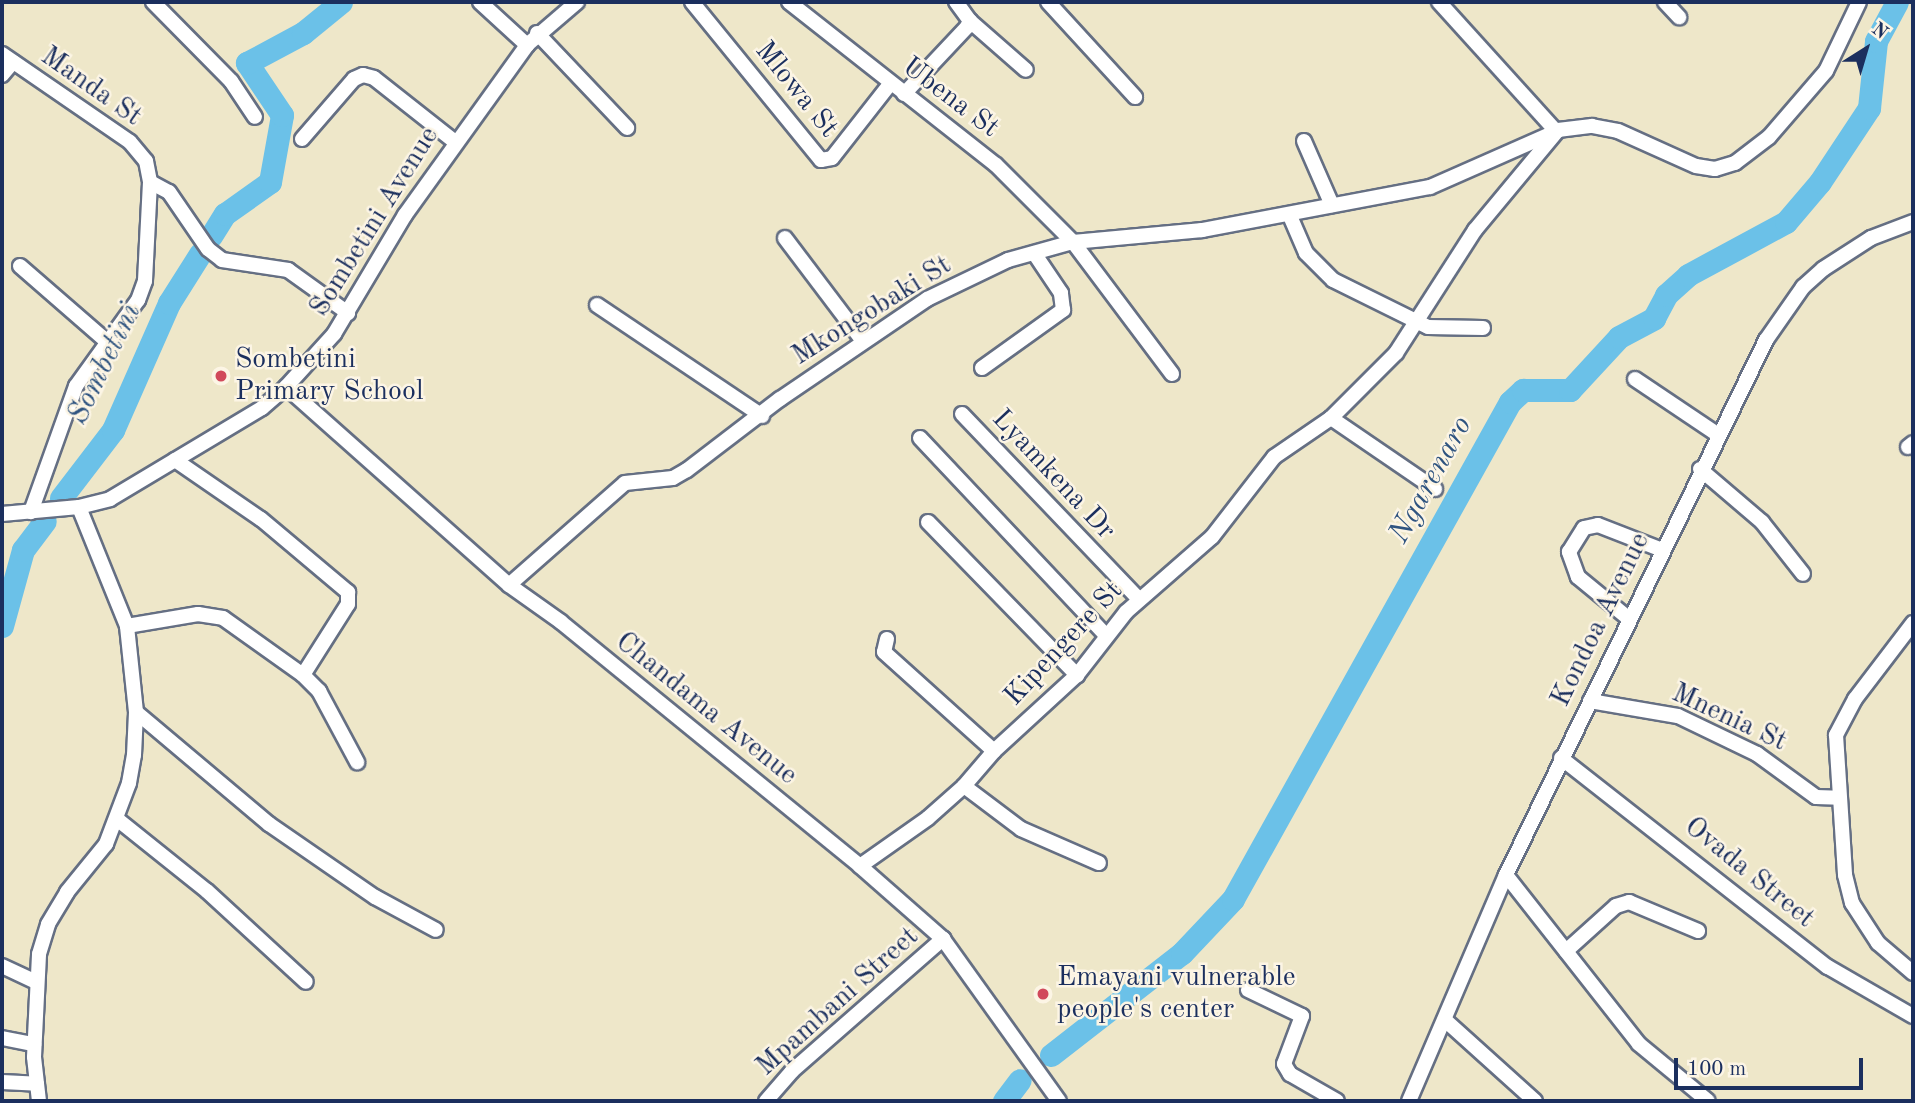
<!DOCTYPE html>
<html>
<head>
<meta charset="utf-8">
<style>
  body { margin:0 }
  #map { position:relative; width:1915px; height:1103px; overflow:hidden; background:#eee7c9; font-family:"Old Standard TT",serif }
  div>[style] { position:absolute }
  .river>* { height:23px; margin:-11.5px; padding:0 11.5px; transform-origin:11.5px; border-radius:11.5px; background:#6bc1e8 }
  .roads { filter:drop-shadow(2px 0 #656f83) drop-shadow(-2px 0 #656f83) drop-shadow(0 2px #656f83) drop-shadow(0 -2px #656f83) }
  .minor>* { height:14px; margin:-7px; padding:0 7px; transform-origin:7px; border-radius:7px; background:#fff }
  .dots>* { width:19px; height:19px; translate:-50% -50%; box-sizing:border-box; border:4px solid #fcf5e5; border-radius:50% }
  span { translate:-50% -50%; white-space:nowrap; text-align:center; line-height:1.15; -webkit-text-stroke:5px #fcf5e5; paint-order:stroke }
  .street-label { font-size:28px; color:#1b2f5e }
  .poi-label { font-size:28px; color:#1b2f5e }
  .left { translate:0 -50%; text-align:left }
  .water-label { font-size:30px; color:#2f5480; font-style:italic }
  .frame { position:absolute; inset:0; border:4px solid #1b2f5e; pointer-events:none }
  .north { position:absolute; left:1831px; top:14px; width:70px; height:70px; -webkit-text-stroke:5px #fcf5e5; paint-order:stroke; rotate:37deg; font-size:19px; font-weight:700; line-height:28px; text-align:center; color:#1b2f5e }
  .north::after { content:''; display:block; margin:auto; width:24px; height:32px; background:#1b2f5e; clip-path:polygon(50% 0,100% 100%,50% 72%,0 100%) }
  .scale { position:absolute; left:1674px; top:1058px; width:189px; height:32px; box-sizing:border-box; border:4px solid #1b2f5e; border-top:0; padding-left:9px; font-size:21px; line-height:24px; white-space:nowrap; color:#1b2f5e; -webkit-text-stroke:5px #fcf5e5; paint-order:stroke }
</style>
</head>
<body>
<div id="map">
  <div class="river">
    <i style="left:211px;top:236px;width:26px;rotate:-58deg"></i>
    <i style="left:225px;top:214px;width:55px;rotate:-35.4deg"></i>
    <i style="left:270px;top:182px;width:68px;rotate:-79.8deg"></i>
    <i style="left:282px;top:115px;width:63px;rotate:-123.9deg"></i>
    <i style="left:247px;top:63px;width:64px;rotate:-28.2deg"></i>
    <i style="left:303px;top:33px;width:49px;rotate:-39.2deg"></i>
    <i style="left:61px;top:498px;width:86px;rotate:-52.6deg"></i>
    <i style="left:113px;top:430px;width:139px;rotate:-66.2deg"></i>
    <i style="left:169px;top:303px;width:58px;rotate:-57.7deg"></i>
    <i style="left:2px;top:626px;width:79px;rotate:-74.6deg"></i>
    <i style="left:23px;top:550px;width:36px;rotate:-53deg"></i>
    <i style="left:1051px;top:1055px;width:166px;rotate:-37.9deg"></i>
    <i style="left:1182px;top:953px;width:74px;rotate:-46.6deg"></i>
    <i style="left:1233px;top:899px;width:569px;rotate:-60.87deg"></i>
    <i style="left:1510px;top:402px;width:18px;rotate:-43deg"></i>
    <i style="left:1523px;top:390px;width:47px"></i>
    <i style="left:1570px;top:390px;width:72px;rotate:-47.2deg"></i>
    <i style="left:1619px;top:337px;width:40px;rotate:-28deg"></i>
    <i style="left:1654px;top:318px;width:26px;rotate:-62deg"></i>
    <i style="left:1666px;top:295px;width:30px;rotate:-42deg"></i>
    <i style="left:1688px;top:275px;width:111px;rotate:-28.4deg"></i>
    <i style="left:1786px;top:222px;width:52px;rotate:-49.6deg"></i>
    <i style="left:1820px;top:182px;width:89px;rotate:-56.5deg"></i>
    <i style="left:1869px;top:108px;width:67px;rotate:-84deg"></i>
    <i style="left:1876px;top:41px;width:44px;rotate:-61.7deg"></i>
    <i style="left:1004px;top:1101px;width:26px;rotate:-53deg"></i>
  </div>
  <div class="roads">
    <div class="minor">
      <i style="left:153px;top:2px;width:111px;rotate:45.4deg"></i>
      <i style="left:231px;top:81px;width:43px;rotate:56.3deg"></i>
      <i style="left:480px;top:2px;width:64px;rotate:42.5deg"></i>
      <i style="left:692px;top:2px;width:204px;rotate:50.8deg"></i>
      <i style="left:821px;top:160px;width:11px;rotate:-10deg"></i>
      <i style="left:832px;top:158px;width:94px;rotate:-51.9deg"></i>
      <i style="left:789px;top:2px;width:263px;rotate:38.2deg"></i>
      <i style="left:996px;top:165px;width:109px;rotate:45deg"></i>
      <i style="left:1073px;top:242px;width:165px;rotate:53.1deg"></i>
      <i style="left:1048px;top:2px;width:129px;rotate:47.5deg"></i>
      <i style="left:1439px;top:2px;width:174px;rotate:47.8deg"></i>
      <i style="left:1665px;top:2px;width:21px;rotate:47deg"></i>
      <i style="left:970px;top:21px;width:74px;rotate:41.2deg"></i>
      <i style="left:537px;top:33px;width:131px;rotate:46.5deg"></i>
      <i style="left:2px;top:54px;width:155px;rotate:34.5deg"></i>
      <i style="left:130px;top:142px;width:25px;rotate:50deg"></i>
      <i style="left:146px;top:161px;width:21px;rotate:79deg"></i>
      <i style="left:150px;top:182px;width:99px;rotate:92.9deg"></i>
      <i style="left:145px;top:281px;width:20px;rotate:110deg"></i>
      <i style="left:138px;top:300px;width:106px;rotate:125.8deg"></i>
      <i style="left:76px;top:386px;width:134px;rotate:109.7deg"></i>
      <i style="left:2px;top:75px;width:17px;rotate:-50deg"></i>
      <i style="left:904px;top:94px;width:92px;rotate:-46.8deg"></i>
      <i style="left:967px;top:27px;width:7px;rotate:-63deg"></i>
      <i style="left:970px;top:21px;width:24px;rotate:-126deg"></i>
      <i style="left:302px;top:139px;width:79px;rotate:-49.1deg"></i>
      <i style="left:354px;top:79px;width:10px;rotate:-24deg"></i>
      <i style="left:363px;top:75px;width:11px;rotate:15deg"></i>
      <i style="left:374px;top:78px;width:103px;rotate:38.3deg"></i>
      <i style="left:1304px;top:141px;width:70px;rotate:66.4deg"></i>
      <i style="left:150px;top:182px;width:21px;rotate:28deg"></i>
      <i style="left:169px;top:192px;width:69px;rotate:55.6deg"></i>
      <i style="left:208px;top:249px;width:18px;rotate:38deg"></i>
      <i style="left:222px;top:260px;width:67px;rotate:8.6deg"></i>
      <i style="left:288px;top:270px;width:74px;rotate:35.6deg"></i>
      <i style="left:1290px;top:216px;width:40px;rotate:66.6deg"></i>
      <i style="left:1306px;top:253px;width:38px;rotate:45deg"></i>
      <i style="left:1333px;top:280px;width:106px;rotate:26.3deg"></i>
      <i style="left:1428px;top:327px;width:55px;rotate:1deg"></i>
      <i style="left:785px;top:238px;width:129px;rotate:52.9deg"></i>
      <i style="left:20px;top:266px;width:113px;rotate:41deg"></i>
      <i style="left:597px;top:305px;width:199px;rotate:33.9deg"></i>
      <i style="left:982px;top:368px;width:100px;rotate:-35.6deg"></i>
      <i style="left:1063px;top:310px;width:17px;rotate:-97deg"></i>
      <i style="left:1061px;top:293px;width:48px;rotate:-124deg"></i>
      <i style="left:1635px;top:379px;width:99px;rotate:33.9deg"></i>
      <i style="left:286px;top:387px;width:298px;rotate:41.6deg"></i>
      <i style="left:509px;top:585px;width:64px;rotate:35.4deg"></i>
      <i style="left:561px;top:622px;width:386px;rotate:39.2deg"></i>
      <i style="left:860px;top:866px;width:111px;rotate:41.3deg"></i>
      <i style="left:943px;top:939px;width:199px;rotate:54.4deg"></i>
      <i style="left:962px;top:414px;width:256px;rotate:46.3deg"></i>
      <i style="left:1331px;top:418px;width:126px;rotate:34.3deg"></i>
      <i style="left:920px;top:438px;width:270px;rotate:46.7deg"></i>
      <i style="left:1908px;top:447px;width:6px;rotate:-39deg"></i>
      <i style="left:175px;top:460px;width:104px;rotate:34.5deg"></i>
      <i style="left:261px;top:519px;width:114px;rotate:40deg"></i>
      <i style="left:348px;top:592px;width:12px;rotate:90deg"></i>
      <i style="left:348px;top:604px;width:84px;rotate:122.4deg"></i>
      <i style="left:1700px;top:469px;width:82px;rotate:40.5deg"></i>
      <i style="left:1762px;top:522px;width:66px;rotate:51.7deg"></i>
      <i style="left:2px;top:514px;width:77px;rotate:-5.2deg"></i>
      <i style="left:79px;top:507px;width:32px;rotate:-14deg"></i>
      <i style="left:110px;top:499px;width:177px;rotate:-30.9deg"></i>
      <i style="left:262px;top:408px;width:32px;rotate:-41deg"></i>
      <i style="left:286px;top:387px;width:72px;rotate:-47.8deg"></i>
      <i style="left:334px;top:334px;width:139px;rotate:-59.2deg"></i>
      <i style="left:405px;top:215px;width:209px;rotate:-54.3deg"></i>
      <i style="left:527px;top:45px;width:66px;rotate:-40.7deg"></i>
      <i style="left:928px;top:522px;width:214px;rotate:45.8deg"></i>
      <i style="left:509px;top:585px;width:154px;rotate:-41.3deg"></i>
      <i style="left:625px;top:483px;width:48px;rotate:-5.9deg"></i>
      <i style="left:673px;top:478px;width:16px;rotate:-30deg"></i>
      <i style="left:687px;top:470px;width:117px;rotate:-37.4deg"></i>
      <i style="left:780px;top:399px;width:178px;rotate:-34.2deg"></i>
      <i style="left:927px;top:299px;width:90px;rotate:-25.7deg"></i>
      <i style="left:1008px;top:260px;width:67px;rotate:-15.5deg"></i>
      <i style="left:1073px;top:242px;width:130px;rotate:-5.3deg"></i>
      <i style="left:1202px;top:230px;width:232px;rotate:-10.7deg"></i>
      <i style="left:1430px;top:187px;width:139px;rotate:-23.8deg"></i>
      <i style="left:1628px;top:618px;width:65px;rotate:-140.6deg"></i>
      <i style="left:1578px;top:577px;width:27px;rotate:-110deg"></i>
      <i style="left:1569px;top:552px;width:28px;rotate:-58deg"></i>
      <i style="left:1584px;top:528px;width:14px;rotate:-12deg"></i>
      <i style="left:1598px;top:525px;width:69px;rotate:21.3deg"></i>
      <i style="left:1913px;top:623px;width:96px;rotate:127.3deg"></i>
      <i style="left:1855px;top:699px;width:41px;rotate:117.8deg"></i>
      <i style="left:1836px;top:735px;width:140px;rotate:86.3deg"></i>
      <i style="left:1845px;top:875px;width:29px;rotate:76deg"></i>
      <i style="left:1852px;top:903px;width:48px;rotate:57deg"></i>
      <i style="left:1878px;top:943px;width:46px;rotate:40.6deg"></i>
      <i style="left:127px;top:626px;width:72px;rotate:-9.6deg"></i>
      <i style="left:198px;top:614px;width:25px;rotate:9deg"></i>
      <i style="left:223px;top:618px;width:98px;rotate:35.5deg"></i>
      <i style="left:303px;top:675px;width:23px;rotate:45deg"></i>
      <i style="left:319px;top:691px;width:81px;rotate:61.8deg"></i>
      <i style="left:887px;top:639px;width:13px;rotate:103deg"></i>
      <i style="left:884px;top:652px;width:148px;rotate:42deg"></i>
      <i style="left:1590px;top:701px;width:89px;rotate:9.7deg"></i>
      <i style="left:1678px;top:716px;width:88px;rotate:25.7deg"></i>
      <i style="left:1757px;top:754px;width:73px;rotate:36.1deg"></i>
      <i style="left:1816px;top:797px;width:23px;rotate:2deg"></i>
      <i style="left:136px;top:712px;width:174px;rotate:40.1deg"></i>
      <i style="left:269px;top:824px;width:129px;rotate:34.6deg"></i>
      <i style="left:375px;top:897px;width:69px;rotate:28.4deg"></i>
      <i style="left:1561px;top:758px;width:339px;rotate:38.1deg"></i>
      <i style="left:1828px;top:967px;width:98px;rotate:30deg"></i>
      <i style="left:964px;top:786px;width:71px;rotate:37deg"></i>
      <i style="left:1021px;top:829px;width:85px;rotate:23.6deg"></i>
      <i style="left:117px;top:819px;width:115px;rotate:38.7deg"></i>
      <i style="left:207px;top:891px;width:134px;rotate:42.6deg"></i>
      <i style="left:860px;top:866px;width:83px;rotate:-35.2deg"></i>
      <i style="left:928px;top:818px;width:48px;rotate:-41.6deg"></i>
      <i style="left:964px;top:786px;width:46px;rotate:-49.4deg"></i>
      <i style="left:994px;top:751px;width:113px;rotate:-42.5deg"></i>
      <i style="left:1077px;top:675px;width:80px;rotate:-52.1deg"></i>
      <i style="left:1126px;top:612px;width:114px;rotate:-41.1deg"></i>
      <i style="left:1212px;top:537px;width:101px;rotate:-52.2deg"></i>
      <i style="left:1274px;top:457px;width:69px;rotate:-34.4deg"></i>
      <i style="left:1331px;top:418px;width:92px;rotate:-45deg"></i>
      <i style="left:1396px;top:353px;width:146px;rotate:-57.3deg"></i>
      <i style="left:1475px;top:230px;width:130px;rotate:-50.3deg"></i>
      <i style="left:1558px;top:130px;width:34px;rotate:-7deg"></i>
      <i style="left:1592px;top:126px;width:26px;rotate:11deg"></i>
      <i style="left:1618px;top:131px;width:85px;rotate:24.2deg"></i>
      <i style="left:1696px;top:166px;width:19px;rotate:9deg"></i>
      <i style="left:1715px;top:169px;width:21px;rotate:-17deg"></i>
      <i style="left:1735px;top:163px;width:43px;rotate:-37.4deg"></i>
      <i style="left:1769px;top:137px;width:87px;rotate:-49.2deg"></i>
      <i style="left:1826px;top:71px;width:76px;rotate:-64.4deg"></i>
      <i style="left:1506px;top:875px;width:215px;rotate:51.8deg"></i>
      <i style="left:1639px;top:1044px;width:89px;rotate:39.6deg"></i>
      <i style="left:1566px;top:951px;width:67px;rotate:-42deg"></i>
      <i style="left:1616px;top:906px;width:14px;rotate:-17deg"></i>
      <i style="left:1629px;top:902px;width:75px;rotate:22.8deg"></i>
      <i style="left:2px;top:966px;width:38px;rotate:25deg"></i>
      <i style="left:1248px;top:990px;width:60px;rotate:25.7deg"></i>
      <i style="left:1302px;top:1016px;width:51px;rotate:110.6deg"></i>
      <i style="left:1284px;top:1064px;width:12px;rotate:59deg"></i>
      <i style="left:1290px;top:1074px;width:54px;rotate:29.9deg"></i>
      <i style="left:1445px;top:1020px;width:121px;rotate:42deg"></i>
      <i style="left:2px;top:1038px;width:33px;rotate:11deg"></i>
      <i style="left:2px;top:1082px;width:35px;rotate:3deg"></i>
      <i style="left:39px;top:1101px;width:44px;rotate:-96.5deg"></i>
      <i style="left:34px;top:1057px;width:103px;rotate:-87.2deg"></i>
      <i style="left:39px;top:954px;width:31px;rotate:-73deg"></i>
      <i style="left:48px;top:924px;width:37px;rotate:-59deg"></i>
      <i style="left:67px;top:892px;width:62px;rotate:-50.9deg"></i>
      <i style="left:106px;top:844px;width:65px;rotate:-69.3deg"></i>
      <i style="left:129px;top:783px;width:28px;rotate:-80deg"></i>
      <i style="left:134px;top:755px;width:43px;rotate:-87.3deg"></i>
      <i style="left:136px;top:712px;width:86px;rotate:-96deg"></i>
      <i style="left:127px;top:626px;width:128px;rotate:-112deg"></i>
      <i style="left:766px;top:1101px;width:40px;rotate:-49deg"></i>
      <i style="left:792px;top:1071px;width:201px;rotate:-41.2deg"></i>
      <i style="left:1409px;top:1101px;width:246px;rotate:-66.8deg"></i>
      <i style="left:1506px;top:875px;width:595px;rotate:-64.08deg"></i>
      <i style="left:1766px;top:340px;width:65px;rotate:-55.1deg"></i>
      <i style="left:1803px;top:287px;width:27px;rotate:-42deg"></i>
      <i style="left:1823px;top:269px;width:57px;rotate:-32.9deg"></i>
      <i style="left:1871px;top:238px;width:45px;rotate:-20.9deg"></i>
    </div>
  </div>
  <div class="dots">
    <i style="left:221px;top:376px;background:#d1495b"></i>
    <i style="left:1043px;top:994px;background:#d1495b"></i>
  </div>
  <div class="street-label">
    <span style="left:91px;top:87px;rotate:35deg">Manda St</span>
    <span style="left:796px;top:90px;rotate:51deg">Mlowa St</span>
    <span style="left:950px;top:98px;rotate:37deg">Ubena St</span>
    <span style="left:375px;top:222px;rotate:-58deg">Sombetini Avenue</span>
    <span style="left:872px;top:311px;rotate:-32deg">Mkongobaki St</span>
    <span style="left:1053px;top:475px;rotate:47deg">Lyamkena Dr</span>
    <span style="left:1601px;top:620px;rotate:-64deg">Kondoa Avenue</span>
    <span style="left:1064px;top:644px;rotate:-47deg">Kipengere St</span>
    <span style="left:706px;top:709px;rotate:39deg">Chandama Avenue</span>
    <span style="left:1729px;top:718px;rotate:25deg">Mnenia St</span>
    <span style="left:1749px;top:873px;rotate:39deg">Ovada Street</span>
    <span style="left:838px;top:1002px;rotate:-42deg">Mpambani Street</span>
  </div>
  <div class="poi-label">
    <span class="left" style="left:235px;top:376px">Sombetini<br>Primary School</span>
    <span class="left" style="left:1057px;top:994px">Emayani vulnerable<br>people's center</span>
  </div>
  <div class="water-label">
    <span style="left:105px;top:364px;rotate:-64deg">Sombetini</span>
    <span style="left:1431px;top:480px;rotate:-61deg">Ngarenaro</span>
  </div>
  <div class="frame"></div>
  <div class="north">N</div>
  <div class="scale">100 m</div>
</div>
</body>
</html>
